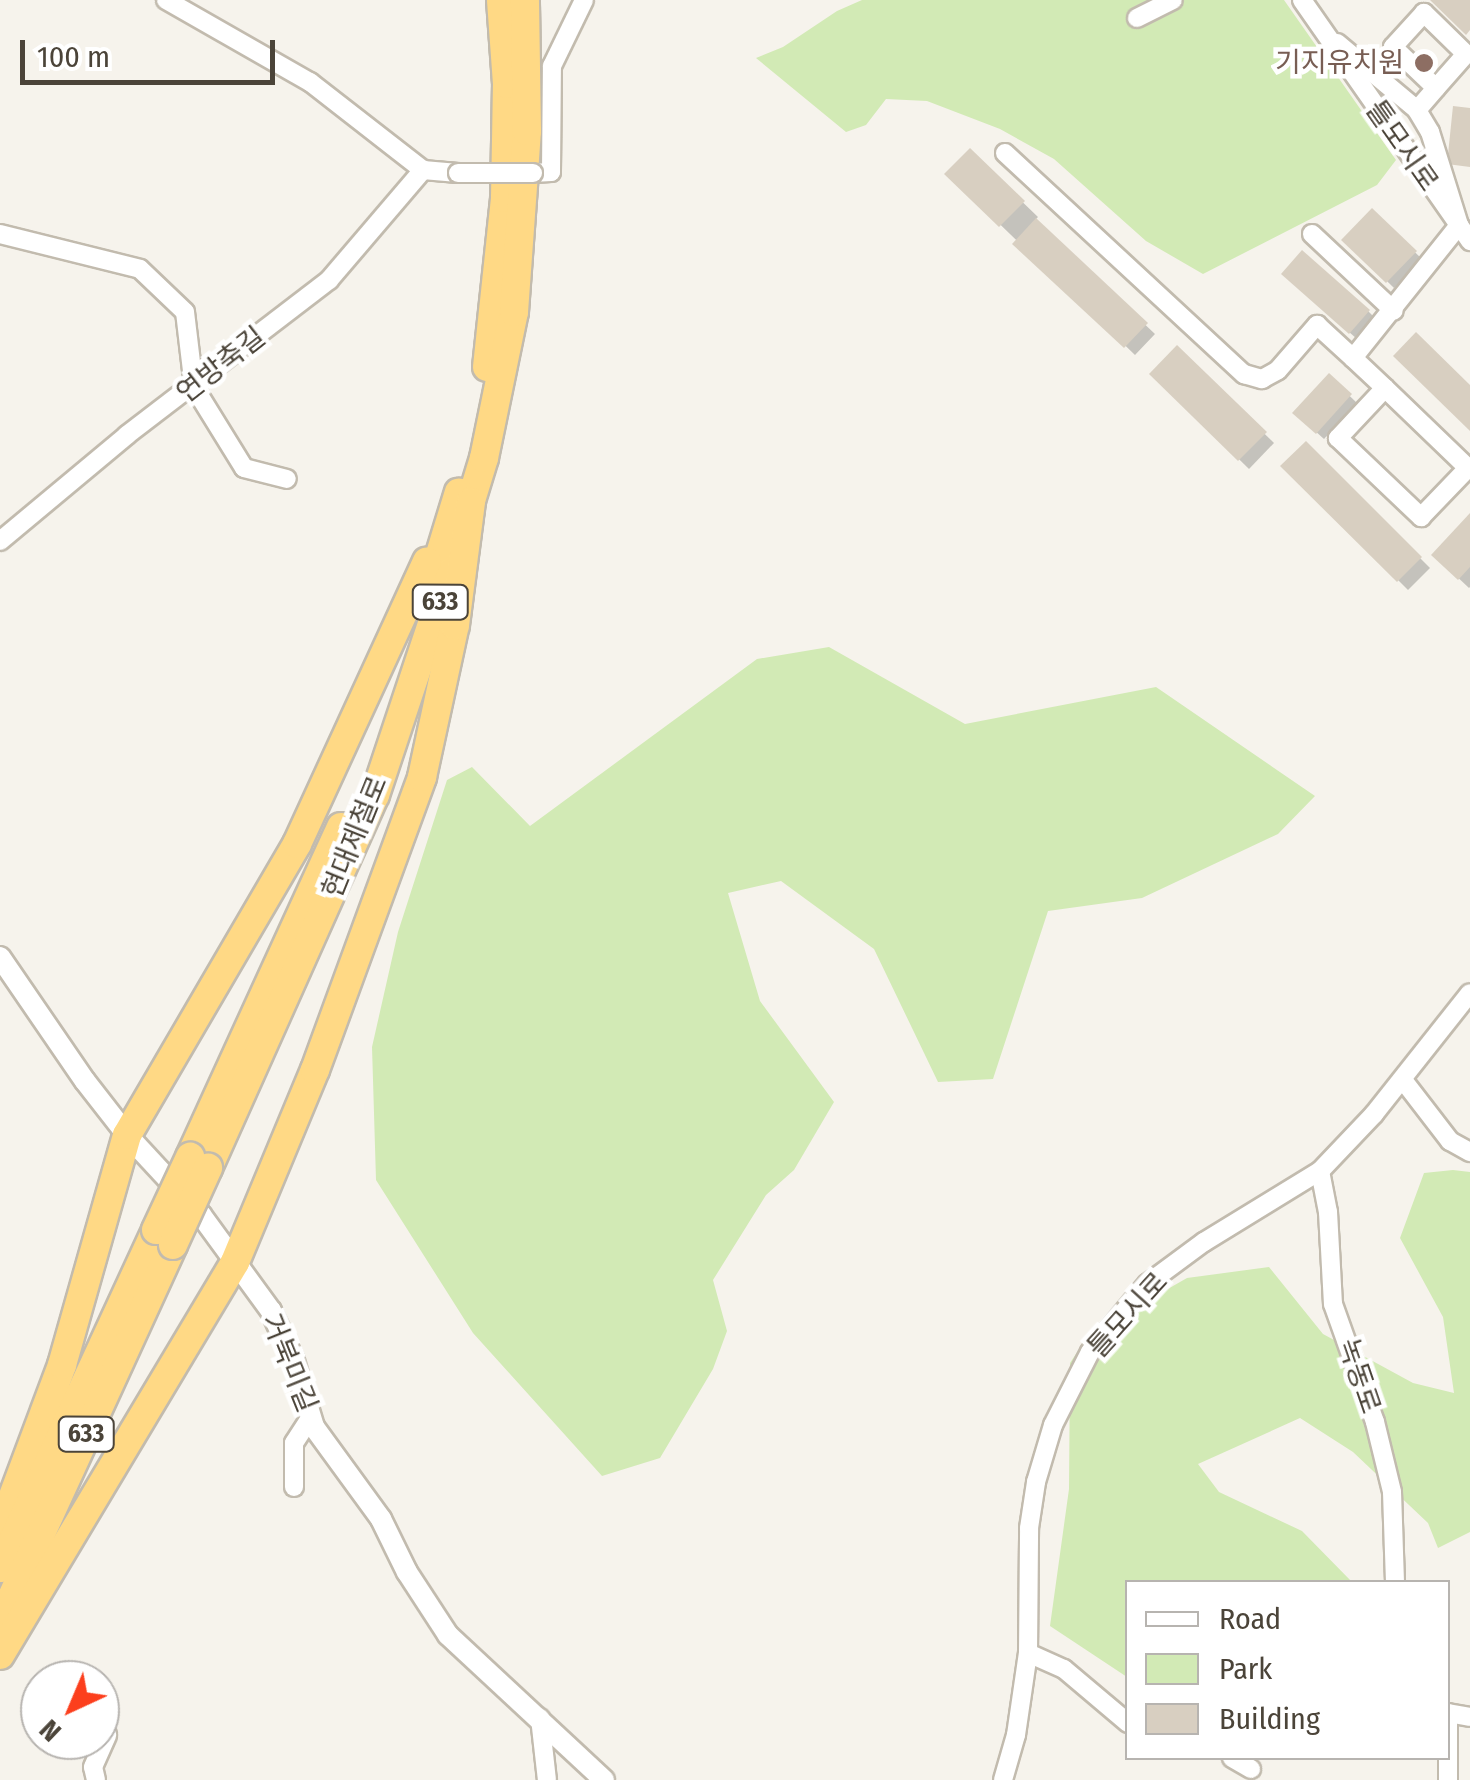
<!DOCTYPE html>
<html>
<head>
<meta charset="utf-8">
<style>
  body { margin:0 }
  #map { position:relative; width:1470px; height:1780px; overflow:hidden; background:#f6f3ec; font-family:"Fira Sans Condensed","Noto Sans KR",sans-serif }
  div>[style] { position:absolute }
  .green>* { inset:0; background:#d2eab5 }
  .shadow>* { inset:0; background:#0003 }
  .building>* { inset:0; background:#d8cfc1 }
  .roads { filter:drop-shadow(2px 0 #c2bbae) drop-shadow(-2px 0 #c2bbae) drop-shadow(0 2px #c2bbae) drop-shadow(0 -2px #c2bbae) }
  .minor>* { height:18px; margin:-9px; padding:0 9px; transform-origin:9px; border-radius:9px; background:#fff }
  .tertiary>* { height:20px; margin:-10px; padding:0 10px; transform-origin:10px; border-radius:10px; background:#fff }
  .trunk>* { height:28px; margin:-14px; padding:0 14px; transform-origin:14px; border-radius:14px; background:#ffd985 }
  .bridges { filter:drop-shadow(2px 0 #c2bbae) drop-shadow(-2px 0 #c2bbae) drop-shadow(0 2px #c2bbae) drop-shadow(0 -2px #c2bbae) }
  .minor-bridge>* { height:18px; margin:-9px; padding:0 9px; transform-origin:9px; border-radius:9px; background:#fff }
  .trunk-bridge>* { height:28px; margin:-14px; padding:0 14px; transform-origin:14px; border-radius:14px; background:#ffd985 }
  .dots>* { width:28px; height:28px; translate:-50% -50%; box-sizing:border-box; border:5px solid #fff; border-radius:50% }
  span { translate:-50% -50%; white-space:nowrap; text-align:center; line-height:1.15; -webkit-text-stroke:9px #fff; paint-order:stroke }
  .shield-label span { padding:2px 8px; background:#fff; border:2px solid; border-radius:8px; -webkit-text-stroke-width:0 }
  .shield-label { font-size:25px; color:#4b4439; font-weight:700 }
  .education-label { font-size:28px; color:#785e54 }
  .right { translate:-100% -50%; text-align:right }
  .street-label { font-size:28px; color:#4b4439 }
  .legend { position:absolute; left:1125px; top:1580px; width:325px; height:180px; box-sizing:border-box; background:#fff; border:2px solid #b7b4b0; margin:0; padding:12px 18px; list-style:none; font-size:30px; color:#4b4439 }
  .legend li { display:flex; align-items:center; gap:20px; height:50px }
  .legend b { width:50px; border:2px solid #b7b4b0 }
  .north { position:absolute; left:20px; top:1660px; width:100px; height:100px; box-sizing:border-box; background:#fff; border:2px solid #b7b4b0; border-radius:50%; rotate:224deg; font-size:28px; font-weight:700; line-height:40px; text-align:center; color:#4b4439 }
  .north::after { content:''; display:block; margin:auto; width:35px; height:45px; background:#fc3f1d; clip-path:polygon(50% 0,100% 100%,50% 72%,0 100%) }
  .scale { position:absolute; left:20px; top:40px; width:255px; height:45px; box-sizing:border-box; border:5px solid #4b4439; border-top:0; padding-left:12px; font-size:30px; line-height:35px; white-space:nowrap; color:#4b4439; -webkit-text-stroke:8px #fff; paint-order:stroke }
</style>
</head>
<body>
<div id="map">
  <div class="green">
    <i style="clip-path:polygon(862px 0,1284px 0,1396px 160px,1377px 185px,1203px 274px,1146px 241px,1054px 159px,1000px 129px,927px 101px,886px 99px,866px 125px,846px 132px,756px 58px,783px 47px,837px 11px)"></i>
    <i style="clip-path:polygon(829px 647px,965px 724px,1156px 687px,1315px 796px,1278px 834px,1142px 898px,1048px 911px,993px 1079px,938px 1082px,874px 949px,781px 881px,728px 893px,760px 1001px,834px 1102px,794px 1170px,766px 1195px,713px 1280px,727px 1331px,713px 1369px,660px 1458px,602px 1476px,473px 1333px,376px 1180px,372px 1047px,398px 932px,447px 780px,472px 767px,530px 826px,757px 659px)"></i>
    <i style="clip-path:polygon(1453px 1170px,1470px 1172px,1470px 1532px,1438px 1548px,1428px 1523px,1353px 1452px,1300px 1418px,1198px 1464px,1219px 1492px,1302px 1531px,1352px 1582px,1128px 1582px,1127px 1677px,1050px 1626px,1069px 1489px,1070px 1363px,1089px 1334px,1187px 1278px,1269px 1267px,1323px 1334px,1413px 1383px,1454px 1393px,1443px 1317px,1400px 1238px,1424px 1173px)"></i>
  </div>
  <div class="shadow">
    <i style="clip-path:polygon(970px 151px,1038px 217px,1035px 220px,1155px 334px,1135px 355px,948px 174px)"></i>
    <i style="clip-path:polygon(1372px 211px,1422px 259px,1394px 288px,1345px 240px)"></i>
    <i style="clip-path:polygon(1291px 281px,1368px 311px,1375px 318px,1357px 339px)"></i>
    <i style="clip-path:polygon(1177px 349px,1274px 443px,1249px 469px,1152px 374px)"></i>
    <i style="clip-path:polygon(1329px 376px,1357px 403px,1324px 439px,1295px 413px)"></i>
    <i style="clip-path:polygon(1306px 444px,1430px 568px,1408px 590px,1284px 466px)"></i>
    <i style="clip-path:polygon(1470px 517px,1470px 587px,1469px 588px,1434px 555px)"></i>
  </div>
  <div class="building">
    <i style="clip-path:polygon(1430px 0,1470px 0,1470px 30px,1466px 35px)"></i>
    <i style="clip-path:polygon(1453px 106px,1470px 108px,1470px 167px,1447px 164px)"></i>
    <i style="clip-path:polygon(970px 148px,1025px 201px,999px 227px,944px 174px)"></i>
    <i style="clip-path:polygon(1372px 208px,1417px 251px,1386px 283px,1341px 240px)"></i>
    <i style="clip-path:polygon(1036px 218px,1148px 323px,1124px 348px,1012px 244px)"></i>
    <i style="clip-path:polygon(1302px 250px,1370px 310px,1349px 334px,1281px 274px)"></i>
    <i style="clip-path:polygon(1416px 332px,1470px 385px,1470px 431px,1393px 356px)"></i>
    <i style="clip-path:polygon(1177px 345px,1267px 432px,1238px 461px,1149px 374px)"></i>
    <i style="clip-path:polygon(1329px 373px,1352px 394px,1316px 434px,1292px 413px)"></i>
    <i style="clip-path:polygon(1306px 441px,1422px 557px,1397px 582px,1280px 466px)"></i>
    <i style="clip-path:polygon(1470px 513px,1470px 567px,1458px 580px,1431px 555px)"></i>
  </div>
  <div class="roads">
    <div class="minor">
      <i style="left:166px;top:0;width:166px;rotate:29.7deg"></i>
      <i style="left:310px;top:82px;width:143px;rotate:37.9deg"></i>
      <i style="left:423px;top:170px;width:35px;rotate:5deg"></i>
      <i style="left:1302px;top:0;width:294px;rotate:55.1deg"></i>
      <i style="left:1137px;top:18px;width:40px;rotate:-26.6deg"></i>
      <i style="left:1337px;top:43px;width:104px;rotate:39.9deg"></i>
      <i style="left:1005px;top:153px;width:326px;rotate:42.8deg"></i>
      <i style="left:1244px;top:374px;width:19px;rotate:16deg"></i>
      <i style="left:1262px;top:379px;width:18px;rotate:-29deg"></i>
      <i style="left:1278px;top:370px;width:60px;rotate:-49.1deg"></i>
      <i style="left:1317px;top:325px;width:49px;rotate:42.5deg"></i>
      <i style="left:533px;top:173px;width:18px;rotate:-3deg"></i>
      <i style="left:551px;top:172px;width:106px;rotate:-89.5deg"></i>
      <i style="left:552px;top:66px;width:73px;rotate:-64.1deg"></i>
      <i style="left:0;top:234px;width:144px;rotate:14deg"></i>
      <i style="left:140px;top:269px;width:62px;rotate:43.7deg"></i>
      <i style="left:185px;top:312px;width:76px;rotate:83.2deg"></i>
      <i style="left:194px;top:387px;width:95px;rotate:58.3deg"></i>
      <i style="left:244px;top:468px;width:44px;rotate:14.3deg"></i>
      <i style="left:1312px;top:234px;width:112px;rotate:43.2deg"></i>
      <i style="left:1385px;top:388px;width:69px;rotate:133.2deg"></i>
      <i style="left:1338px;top:438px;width:115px;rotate:43.6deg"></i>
      <i style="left:1421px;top:517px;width:68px;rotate:-46.2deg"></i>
      <i style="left:1468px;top:468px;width:115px;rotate:-136.1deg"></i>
      <i style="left:1385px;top:388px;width:44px;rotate:-136.8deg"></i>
      <i style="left:1353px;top:358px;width:170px;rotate:-51.4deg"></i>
      <i style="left:1459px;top:225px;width:97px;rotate:-107.3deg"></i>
      <i style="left:1430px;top:132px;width:26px;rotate:-121deg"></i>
      <i style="left:1417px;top:110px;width:29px;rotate:-49deg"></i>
      <i style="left:1436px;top:88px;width:45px;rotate:-48.6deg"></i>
      <i style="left:1466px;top:54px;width:59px;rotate:-135.7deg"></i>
      <i style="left:1424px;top:13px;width:46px;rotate:132.4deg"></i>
      <i style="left:1393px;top:47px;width:59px;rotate:43.6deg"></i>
      <i style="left:0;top:541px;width:165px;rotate:-39.8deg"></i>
      <i style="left:127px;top:435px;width:255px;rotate:-37.5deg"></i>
      <i style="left:329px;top:280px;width:145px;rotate:-49.5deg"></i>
      <i style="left:1403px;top:1080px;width:77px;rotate:52.4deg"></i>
      <i style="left:1450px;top:1141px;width:23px;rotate:29deg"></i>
      <i style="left:1320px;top:1171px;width:42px;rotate:79deg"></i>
      <i style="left:1328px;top:1212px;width:92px;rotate:86.9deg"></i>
      <i style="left:1333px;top:1304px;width:125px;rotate:70.4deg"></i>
      <i style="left:1375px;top:1422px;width:72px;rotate:76.3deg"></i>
      <i style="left:1392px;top:1492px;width:90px;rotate:88.1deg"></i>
      <i style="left:294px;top:1487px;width:44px;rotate:-90deg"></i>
      <i style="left:294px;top:1443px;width:31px;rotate:-57deg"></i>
      <i style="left:1028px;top:1653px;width:39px;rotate:24deg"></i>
      <i style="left:1064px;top:1669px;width:84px;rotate:40.2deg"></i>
      <i style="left:1448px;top:1713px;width:67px;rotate:90deg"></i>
      <i style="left:1448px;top:1713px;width:22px;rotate:10deg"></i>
      <i style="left:540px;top:1718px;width:62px;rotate:83.6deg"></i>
      <i style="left:1232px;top:1758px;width:22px;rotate:30deg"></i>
      <i style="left:96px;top:1780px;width:13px;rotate:-103deg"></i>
      <i style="left:93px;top:1767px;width:35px;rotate:-66deg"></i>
      <i style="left:1003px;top:1780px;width:47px;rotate:-73.9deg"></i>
      <i style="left:1016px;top:1735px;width:83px;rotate:-81.7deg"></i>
      <i style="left:1028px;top:1653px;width:125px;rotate:-89.5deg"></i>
      <i style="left:1029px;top:1528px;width:47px;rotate:-81.3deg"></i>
      <i style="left:1036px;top:1482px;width:59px;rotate:-73.4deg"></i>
      <i style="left:1053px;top:1425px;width:82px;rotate:-63.1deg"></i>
      <i style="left:1090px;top:1352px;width:89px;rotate:-50deg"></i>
      <i style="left:1147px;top:1284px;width:71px;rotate:-36.4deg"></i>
      <i style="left:1204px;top:1242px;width:136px;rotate:-31.5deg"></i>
      <i style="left:1320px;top:1171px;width:79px;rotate:-46.5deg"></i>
      <i style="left:1374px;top:1114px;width:154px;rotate:-51.6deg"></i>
    </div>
    <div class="tertiary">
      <i style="left:0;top:957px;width:150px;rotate:55.6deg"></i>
      <i style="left:85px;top:1081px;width:68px;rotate:52.1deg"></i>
      <i style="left:127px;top:1135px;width:109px;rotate:47.2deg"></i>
      <i style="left:201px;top:1215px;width:119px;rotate:53.9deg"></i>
      <i style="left:271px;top:1311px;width:55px;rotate:65.3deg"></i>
      <i style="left:294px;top:1361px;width:69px;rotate:73.1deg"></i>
      <i style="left:314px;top:1427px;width:114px;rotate:53.9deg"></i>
      <i style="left:381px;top:1519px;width:59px;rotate:63.9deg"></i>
      <i style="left:407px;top:1572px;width:75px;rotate:56.9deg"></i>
      <i style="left:448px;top:1635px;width:213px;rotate:42.9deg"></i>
    </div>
    <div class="trunk">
      <i style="left:487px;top:367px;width:170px;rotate:-83.9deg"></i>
      <i style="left:505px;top:198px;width:114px;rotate:-89deg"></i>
      <i style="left:507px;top:84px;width:84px;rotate:-94.1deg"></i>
      <i style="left:466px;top:517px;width:62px;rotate:-73deg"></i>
      <i style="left:484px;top:458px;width:149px;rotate:-78.4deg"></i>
      <i style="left:514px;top:312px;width:181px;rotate:-85.9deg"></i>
      <i style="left:527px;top:131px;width:131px;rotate:-90.9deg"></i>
      <i style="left:429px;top:590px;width:102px;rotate:-73deg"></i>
      <i style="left:190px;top:1157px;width:363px;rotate:-65.4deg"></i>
      <i style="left:208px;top:1168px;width:409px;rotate:-65.9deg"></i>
      <i style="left:375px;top:795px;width:234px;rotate:-71.6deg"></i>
      <i style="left:0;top:1531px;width:177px;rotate:-69.5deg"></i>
      <i style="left:62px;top:1365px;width:239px;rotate:-74.2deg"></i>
      <i style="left:127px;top:1135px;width:337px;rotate:-59.7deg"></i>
      <i style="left:297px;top:844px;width:311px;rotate:-65.3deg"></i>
      <i style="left:0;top:1568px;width:372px;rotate:-65.2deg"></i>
      <i style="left:0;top:1623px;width:416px;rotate:-65.4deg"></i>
      <i style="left:0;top:1655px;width:458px;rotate:-59.1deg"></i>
      <i style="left:235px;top:1262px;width:208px;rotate:-67.4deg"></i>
      <i style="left:315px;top:1070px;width:312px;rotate:-69.9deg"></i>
      <i style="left:422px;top:777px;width:156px;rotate:-77.8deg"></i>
      <i style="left:455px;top:625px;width:124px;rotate:-82.6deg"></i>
    </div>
  </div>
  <div class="bridges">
    <div class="minor-bridge">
      <i style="left:458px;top:173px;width:75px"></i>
    </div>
    <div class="trunk-bridge">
      <i style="left:156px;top:1230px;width:81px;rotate:-65deg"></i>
      <i style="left:173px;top:1245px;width:85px;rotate:-65.6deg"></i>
    </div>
  </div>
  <div class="dots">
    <i style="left:1424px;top:63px;background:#8d6e63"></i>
  </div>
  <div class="shield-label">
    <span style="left:440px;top:602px">633</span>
    <span style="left:86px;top:1434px">633</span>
  </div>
  <div class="education-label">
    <span class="right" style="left:1404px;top:63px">기지유치원</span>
  </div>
  <div class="street-label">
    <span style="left:1402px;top:146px;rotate:55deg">틀모시로</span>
    <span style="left:221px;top:365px;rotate:-38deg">연방축길</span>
    <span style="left:355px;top:837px;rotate:-68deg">현대제철로</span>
    <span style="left:1128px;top:1315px;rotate:-48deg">틀모시로</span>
    <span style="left:289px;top:1363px;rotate:68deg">거북미길</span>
    <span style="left:1359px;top:1376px;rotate:71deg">녹동로</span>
  </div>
  <ul class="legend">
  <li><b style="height:12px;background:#fff"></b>Road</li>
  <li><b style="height:28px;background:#d2eab5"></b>Park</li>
  <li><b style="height:28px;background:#d8cfc1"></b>Building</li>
  </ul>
  <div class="north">N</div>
  <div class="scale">100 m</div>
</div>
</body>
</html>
